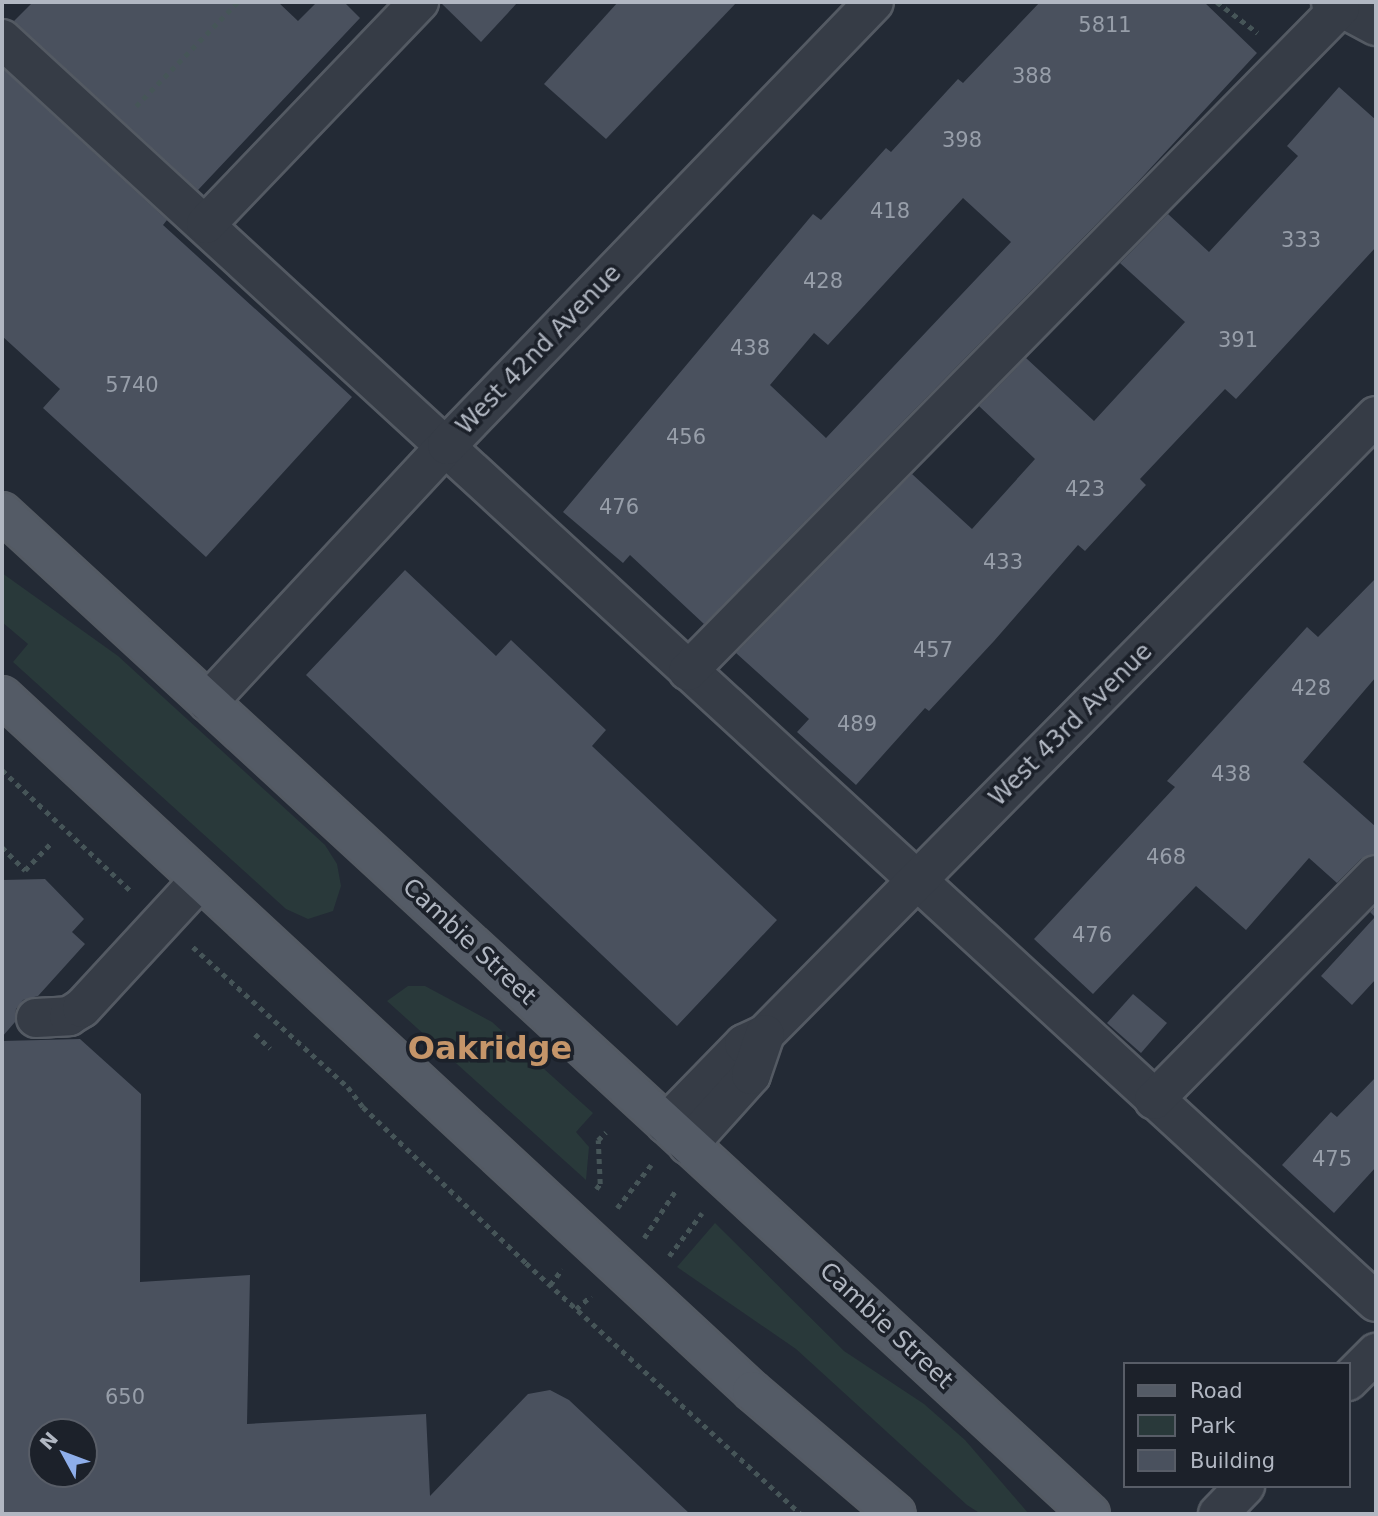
<!DOCTYPE html>
<html>
<head>
<meta charset="utf-8">
<style>
  body { margin:0 }
  #map { position:relative; width:1378px; height:1516px; overflow:hidden; background:#232a35; font-family:"DejaVu Sans",sans-serif }
  div>[style] { position:absolute }
  .green>* { inset:0; background:#29393a }
  .building>* { inset:0; background:#4a515e }
  .path>* { height:4.5px; margin-top:-2.25px; transform-origin:0; background:repeating-linear-gradient(90deg,#465558 0 5px,transparent 0 10px) }
  .roads { filter:drop-shadow(2px 0 #545a63) drop-shadow(-2px 0 #545a63) drop-shadow(0 2px #545a63) drop-shadow(0 -2px #545a63) }
  .minor>* { height:38px; margin:-19px; padding:0 19px; transform-origin:19px; border-radius:19px; background:#363c46 }
  .major>* { height:38px; margin:-19px; padding:0 19px; transform-origin:19px; border-radius:19px; background:#545b66 }
  span { translate:-50% -50%; white-space:nowrap; text-align:center; line-height:1.15; -webkit-text-stroke:7px #1c212a; paint-order:stroke }
  .number-label { font-size:21px; color:#979ea9 }
  .number-label span { -webkit-text-stroke-width:0 }
  .street-label { font-size:24px; color:#b1b7c2 }
  .district-label { font-size:32px; color:#c59569; font-weight:700 }
  .frame { position:absolute; inset:0; border:4px solid #b1b7c2; pointer-events:none }
  .legend { position:absolute; left:1123px; top:1362px; width:228px; height:126px; box-sizing:border-box; background:#1c212a; border:2px solid #585d67; margin:0; padding:9px 12px; list-style:none; font-size:21px; color:#b1b7c2 }
  .legend li { display:flex; align-items:center; gap:14px; height:35px }
  .legend b { width:35px; border:2px solid #585d67 }
  .north { position:absolute; left:28px; top:1418px; width:70px; height:70px; box-sizing:border-box; background:#1c212a; border:2px solid #585d67; border-radius:50%; rotate:311deg; font-size:19px; font-weight:700; line-height:28px; text-align:center; color:#b1b7c2 }
  .north::after { content:''; display:block; margin:auto; width:24px; height:32px; background:#8eaeea; clip-path:polygon(50% 0,100% 100%,50% 72%,0 100%) }
</style>
</head>
<body>
<div id="map">
  <div class="green">
    <i style="clip-path:polygon(2px 573px,118px 656px,325px 845px,337px 864px,341px 886px,333px 911px,308px 919px,286px 909px,13px 662px,28px 644px,2px 622px)"></i>
    <i style="clip-path:polygon(408px 986px,425px 986px,492px 1022px,593px 1113px,576px 1132px,589px 1147px,586px 1180px,387px 1001px)"></i>
    <i style="clip-path:polygon(715px 1223px,844px 1351px,924px 1404px,965px 1440px,1029px 1514px,981px 1514px,967px 1505px,796px 1349px,677px 1267px)"></i>
  </div>
  <div class="building">
    <i style="clip-path:polygon(33px 2px,278px 2px,298px 21px,317px 2px,344px 2px,360px 18px,198px 190px,14px 21px)"></i>
    <i style="clip-path:polygon(440px 2px,518px 2px,481px 42px)"></i>
    <i style="clip-path:polygon(618px 2px,737px 2px,606px 139px,544px 84px)"></i>
    <i style="clip-path:polygon(evenodd,1040px 2px,1204px 2px,1257px 53px,1135px 185px,704px 624px,630px 555px,623px 563px,563px 512px,813px 214px,821px 220px,886px 148px,891px 152px,958px 79px,963px 83px,1040px 2px,963px 198px,1011px 242px,826px 438px,770px 385px,814px 333px,828px 345px,963px 198px)"></i>
    <i style="clip-path:polygon(2px 68px,167px 220px,163px 225px,352px 397px,206px 557px,43px 408px,60px 389px,2px 336px)"></i>
    <i style="clip-path:polygon(1339px 87px,1376px 120px,1376px 247px,1236px 399px,1225px 389px,1140px 479px,1146px 485px,1085px 551px,1078px 545px,994px 641px,929px 711px,925px 708px,856px 785px,797px 732px,809px 719px,736px 653px,912px 474px,972px 529px,1035px 459px,979px 406px,1026px 358px,1094px 421px,1185px 322px,1120px 263px,1168px 214px,1209px 252px,1298px 156px,1287px 146px)"></i>
    <i style="clip-path:polygon(405px 570px,496px 656px,511px 640px,606px 730px,592px 746px,777px 920px,677px 1026px,306px 675px)"></i>
    <i style="clip-path:polygon(1376px 578px,1376px 677px,1303px 762px,1376px 827px,1376px 854px,1361px 859px,1337px 883px,1309px 858px,1246px 930px,1196px 886px,1093px 994px,1034px 939px,1175px 787px,1167px 781px,1307px 627px,1318px 637px)"></i>
    <i style="clip-path:polygon(45px 879px,84px 919px,72px 932px,85px 944px,38px 996px,23px 1000px,16px 1009px,15px 1022px,2px 1037px,2px 880px)"></i>
    <i style="clip-path:polygon(1376px 906px,1376px 979px,1352px 1005px,1321px 976px,1375px 917px,1370px 912px)"></i>
    <i style="clip-path:polygon(1133px 994px,1167px 1023px,1141px 1053px,1107px 1023px)"></i>
    <i style="clip-path:polygon(evenodd,80px 1039px,141px 1094px,140px 1282px,250px 1275px,247px 1424px,426px 1414px,430px 1496px,528px 1394px,550px 1390px,569px 1400px,690px 1514px,2px 1514px,2px 1041px,80px 1039px,42px 1432px,84px 1432px,84px 1474px,42px 1474px,42px 1432px)"></i>
    <i style="clip-path:polygon(1376px 1077px,1376px 1167px,1334px 1213px,1282px 1165px,1331px 1112px,1337px 1117px)"></i>
  </div>
  <div class="path">
    <i style="left:1217px;top:2px;width:51px;rotate:37.1deg"></i>
    <i style="left:136px;top:106px;width:146px;rotate:-45.6deg"></i>
    <i style="left:2px;top:770px;width:178px;rotate:43.2deg"></i>
    <i style="left:2px;top:847px;width:33px;rotate:45deg"></i>
    <i style="left:25px;top:870px;width:36px;rotate:-46deg"></i>
    <i style="left:193px;top:947px;width:209px;rotate:42.1deg"></i>
    <i style="left:348px;top:1087px;width:25px;rotate:53deg"></i>
    <i style="left:363px;top:1107px;width:226px;rotate:43.7deg"></i>
    <i style="left:526px;top:1263px;width:372px;rotate:42.4deg"></i>
    <i style="left:255px;top:1034px;width:21px;rotate:43deg"></i>
    <i style="left:596px;top:1189px;width:6px;rotate:-51deg"></i>
    <i style="left:600px;top:1184px;width:44px;rotate:-92.6deg"></i>
    <i style="left:598px;top:1140px;width:11px;rotate:-45deg"></i>
    <i style="left:617px;top:1208px;width:55px;rotate:-51.7deg"></i>
    <i style="left:644px;top:1238px;width:58px;rotate:-56.3deg"></i>
    <i style="left:669px;top:1256px;width:54px;rotate:-52.5deg"></i>
    <i style="left:550px;top:1285px;width:20px;rotate:-53deg"></i>
    <i style="left:576px;top:1309px;width:20px;rotate:-41deg"></i>
  </div>
  <div class="roads">
    <div class="minor">
      <i style="left:1331px;top:2px;width:51px;rotate:28.1deg"></i>
      <i style="left:2px;top:39px;width:1866px;rotate:42.59deg"></i>
      <i style="left:206px;top:224px;width:308px;rotate:-46.2deg"></i>
      <i style="left:688px;top:671px;width:930px;rotate:-45.48deg"></i>
      <i style="left:208px;top:702px;width:351px;rotate:-47.1deg"></i>
      <i style="left:447px;top:445px;width:615px;rotate:-46.05deg"></i>
      <i style="left:36px;top:1018px;width:33px;rotate:-3deg"></i>
      <i style="left:69px;top:1016px;width:15px;rotate:-32deg"></i>
      <i style="left:82px;top:1008px;width:174px;rotate:-47.3deg"></i>
      <i style="left:1154px;top:1100px;width:316px;rotate:-45.4deg"></i>
      <i style="left:666px;top:1124px;width:112px;rotate:-45.7deg"></i>
      <i style="left:744px;top:1044px;width:23px;rotate:-25deg"></i>
      <i style="left:765px;top:1034px;width:869px;rotate:-45.33deg"></i>
      <i style="left:688px;top:1145px;width:94px;rotate:-48deg"></i>
      <i style="left:751px;top:1075px;width:43px;rotate:-71.1deg"></i>
      <i style="left:1348px;top:1381px;width:40px;rotate:-45deg"></i>
      <i style="left:1218px;top:1514px;width:39px;rotate:-46deg"></i>
    </div>
    <div class="major">
      <i style="left:2px;top:512px;width:1479px;rotate:42.64deg"></i>
      <i style="left:2px;top:696px;width:1023px;rotate:42.82deg"></i>
      <i style="left:752px;top:1391px;width:189px;rotate:40.5deg"></i>
    </div>
  </div>
  <div class="number-label">
    <span style="left:1105px;top:25px">5811</span>
    <span style="left:1032px;top:76px">388</span>
    <span style="left:962px;top:140px">398</span>
    <span style="left:890px;top:211px">418</span>
    <span style="left:1301px;top:240px">333</span>
    <span style="left:823px;top:281px">428</span>
    <span style="left:1238px;top:340px">391</span>
    <span style="left:750px;top:348px">438</span>
    <span style="left:132px;top:385px">5740</span>
    <span style="left:686px;top:437px">456</span>
    <span style="left:1085px;top:489px">423</span>
    <span style="left:619px;top:507px">476</span>
    <span style="left:1003px;top:562px">433</span>
    <span style="left:933px;top:650px">457</span>
    <span style="left:1311px;top:688px">428</span>
    <span style="left:857px;top:724px">489</span>
    <span style="left:1231px;top:774px">438</span>
    <span style="left:1166px;top:857px">468</span>
    <span style="left:1092px;top:935px">476</span>
    <span style="left:1332px;top:1159px">475</span>
    <span style="left:125px;top:1397px">650</span>
  </div>
  <div class="street-label">
    <span style="left:539px;top:350px;rotate:-46deg">West 42nd Avenue</span>
    <span style="left:1071px;top:725px;rotate:-45deg">West 43rd Avenue</span>
    <span style="left:469px;top:942px;rotate:43deg">Cambie Street</span>
    <span style="left:886px;top:1326px;rotate:43deg">Cambie Street</span>
  </div>
  <div class="district-label">
    <span style="left:490px;top:1048px">Oakridge</span>
  </div>
  <div class="frame"></div>
  <ul class="legend">
  <li><b style="height:9px;background:#545b66"></b>Road</li>
  <li><b style="height:19px;background:#29393a"></b>Park</li>
  <li><b style="height:19px;background:#4a515e"></b>Building</li>
  </ul>
  <div class="north">N</div>
</div>
</body>
</html>
